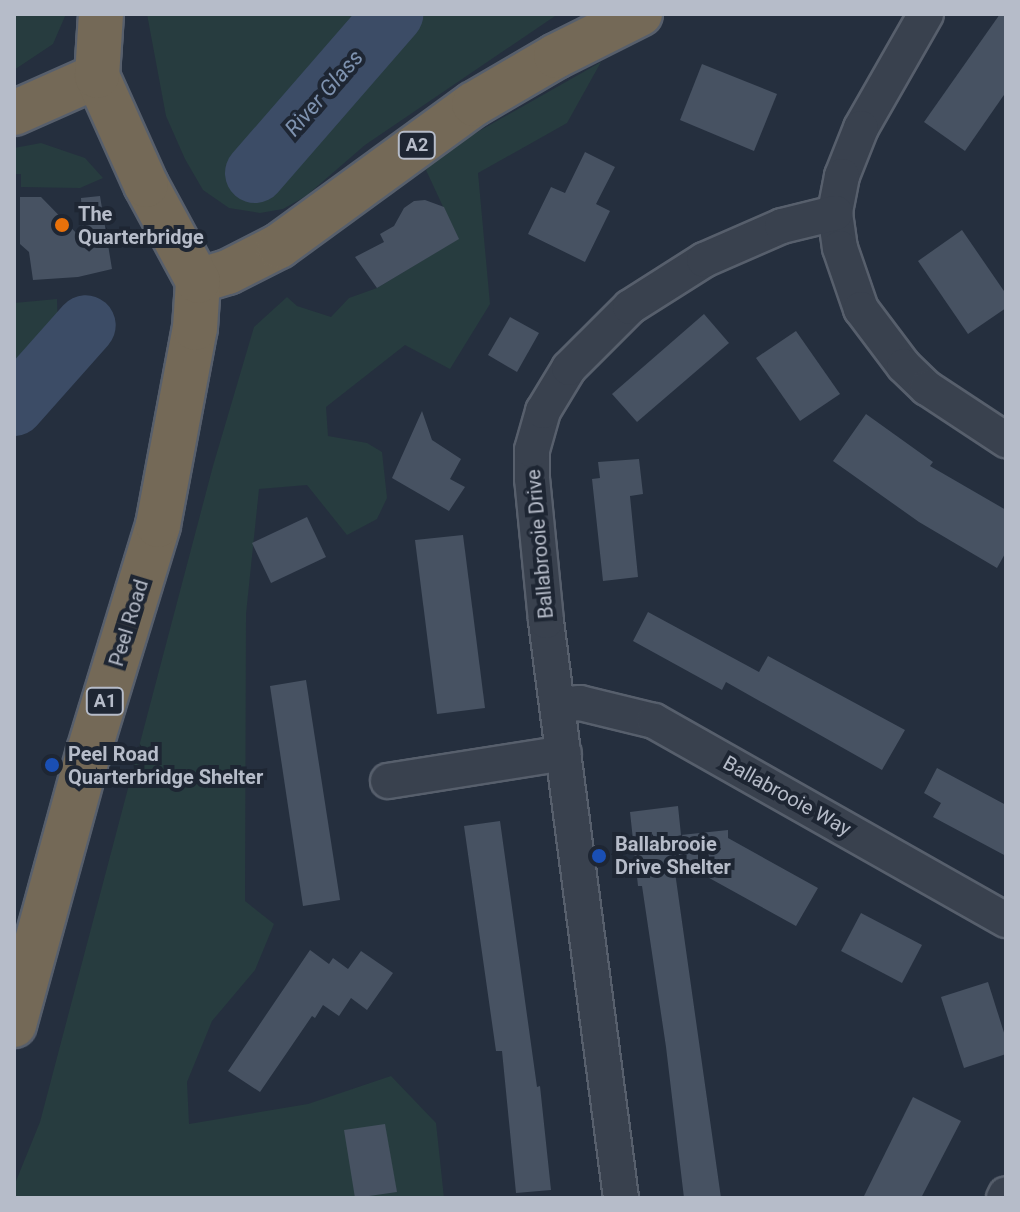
<!DOCTYPE html>
<html>
<head>
<meta charset="utf-8">
<style>
  body { margin:0 }
  #map { position:relative; width:1020px; height:1212px; overflow:hidden; background:#252f3e; font-family:Roboto,sans-serif }
  div>[style] { position:absolute }
  .green>* { inset:0; background:#273c3f }
  .river>* { height:60px; margin:-30px; padding:0 30px; transform-origin:30px; border-radius:30px; background:#3c4c66 }
  .building>* { inset:0; background:#475262 }
  .roads { filter:drop-shadow(2px 0 #575f6c) drop-shadow(-2px 0 #575f6c) drop-shadow(0 2px #575f6c) drop-shadow(0 -2px #575f6c) }
  .street>* { height:34px; margin:-17px; padding:0 17px; transform-origin:17px; border-radius:17px; background:#39414e }
  .highway>* { height:44px; margin:-22px; padding:0 22px; transform-origin:22px; border-radius:22px; background:#746957 }
  .dots>* { width:22px; height:22px; translate:-50% -50%; box-sizing:border-box; border:4px solid #1e2633; border-radius:50% }
  span { translate:-50% -50%; white-space:nowrap; text-align:center; line-height:1.15; -webkit-text-stroke:8px #1e2633; paint-order:stroke }
  .shield-label span { padding:2px 6px; background:#1e2633; border:2px solid; border-radius:6px; -webkit-text-stroke-width:0 }
  .shield-label { font-size:18px; color:#b6bcc9; font-weight:700 }
  .poi-label { font-size:20px; color:#b6bcc9; font-weight:700 }
  .left { translate:0 -50%; text-align:left }
  .street-label { font-size:20px; color:#b6bcc9 }
  .water-label { font-size:22px; color:#7e92af; font-style:italic }
  .frame { position:absolute; inset:0; border:16px solid #b6bcc9; pointer-events:none }
</style>
</head>
<body>
<div id="map">
  <div class="green">
    <i style="clip-path:polygon(14px 14px,66px 14px,53px 44px,14px 70px)"></i>
    <i style="clip-path:polygon(147px 14px,558px 14px,365px 145px,306px 196px,283px 209px,260px 213px,229px 208px,203px 190px,185px 159px,166px 116px)"></i>
    <i style="clip-path:polygon(601px 62px,567px 123px,478px 173px,490px 304px,450px 369px,405px 345px,326px 407px,328px 436px,367px 443px,382px 452px,387px 498px,377px 519px,347px 535px,307px 485px,259px 489px,246px 614px,245px 901px,274px 924px,255px 970px,212px 1021px,187px 1082px,189px 1124px,308px 1104px,391px 1076px,436px 1123px,444px 1198px,14px 1198px,14px 1186px,40px 1122px,213px 466px,254px 327px,287px 297px,297px 306px,331px 317px,349px 298px,377px 288px,458px 239px,426px 170px,444px 151px)"></i>
    <i style="clip-path:polygon(41px 143px,85px 158px,103px 178px,80px 188px,21px 187px,21px 174px,14px 174px,14px 148px)"></i>
    <i style="clip-path:polygon(57px 299px,58px 336px,14px 385px,14px 303px)"></i>
  </div>
  <div class="river">
    <i style="left:255px;top:173px;width:211px;rotate:-49deg"></i>
    <i style="left:14px;top:406px;width:108px;rotate:-48.4deg"></i>
  </div>
  <div class="building">
    <i style="clip-path:polygon(1000px 14px,1006px 14px,1006px 92px,965px 151px,924px 122px)"></i>
    <i style="clip-path:polygon(702px 64px,777px 94px,754px 151px,680px 120px)"></i>
    <i style="clip-path:polygon(585px 152px,615px 167px,596px 204px,610px 211px,585px 262px,528px 234px,551px 187px,565px 193px)"></i>
    <i style="clip-path:polygon(100px 196px,112px 269px,78px 277px,33px 280px,29px 252px,20px 244px,20px 197px,41px 197px,83px 240px,81px 198px)"></i>
    <i style="clip-path:polygon(425px 200px,444px 207px,459px 239px,377px 288px,355px 257px,384px 242px,380px 234px,394px 226px,404px 208px,414px 201px)"></i>
    <i style="clip-path:polygon(962px 230px,1006px 294px,1006px 308px,968px 334px,918px 261px)"></i>
    <i style="clip-path:polygon(704px 314px,729px 343px,637px 422px,612px 394px)"></i>
    <i style="clip-path:polygon(510px 317px,539px 333px,517px 372px,488px 355px)"></i>
    <i style="clip-path:polygon(796px 331px,840px 394px,800px 421px,756px 358px)"></i>
    <i style="clip-path:polygon(422px 411px,432px 440px,461px 459px,450px 479px,465px 487px,449px 511px,392px 478px)"></i>
    <i style="clip-path:polygon(866px 414px,933px 462px,930px 466px,1006px 510px,1006px 552px,997px 568px,919px 522px,833px 461px)"></i>
    <i style="clip-path:polygon(639px 459px,643px 494px,630px 496px,638px 577px,603px 581px,592px 479px,600px 478px,598px 462px)"></i>
    <i style="clip-path:polygon(307px 517px,326px 557px,271px 583px,252px 543px)"></i>
    <i style="clip-path:polygon(463px 535px,485px 708px,437px 714px,415px 540px)"></i>
    <i style="clip-path:polygon(648px 612px,759px 672px,768px 656px,905px 730px,882px 770px,726px 682px,722px 690px,633px 641px)"></i>
    <i style="clip-path:polygon(306px 680px,340px 900px,303px 906px,270px 686px)"></i>
    <i style="clip-path:polygon(937px 768px,1006px 805px,1006px 856px,933px 817px,941px 803px,924px 793px)"></i>
    <i style="clip-path:polygon(678px 806px,681px 835px,728px 830px,728px 838px,818px 888px,796px 926px,673px 858px,721px 1198px,684px 1198px,666px 1047px,642px 886px,638px 886px,630px 812px)"></i>
    <i style="clip-path:polygon(500px 821px,537px 1087px,540px 1086px,551px 1190px,516px 1193px,502px 1051px,496px 1051px,464px 826px)"></i>
    <i style="clip-path:polygon(861px 913px,922px 945px,902px 983px,841px 951px)"></i>
    <i style="clip-path:polygon(310px 950px,329px 964px,333px 958px,348px 969px,361px 951px,393px 973px,367px 1010px,351px 998px,339px 1016px,323px 1005px,315px 1018px,312px 1016px,260px 1092px,228px 1071px)"></i>
    <i style="clip-path:polygon(988px 982px,1006px 1039px,1006px 1054px,964px 1068px,941px 997px)"></i>
    <i style="clip-path:polygon(913px 1097px,961px 1121px,921px 1198px,863px 1198px)"></i>
    <i style="clip-path:polygon(385px 1124px,397px 1192px,355px 1198px,344px 1130px)"></i>
  </div>
  <div class="roads">
    <div class="street">
      <i style="left:926px;top:14px;width:131px;rotate:119.7deg"></i>
      <i style="left:861px;top:128px;width:52px;rotate:111.6deg"></i>
      <i style="left:842px;top:176px;width:38px;rotate:101deg"></i>
      <i style="left:835px;top:213px;width:35px;rotate:82deg"></i>
      <i style="left:840px;top:248px;width:65px;rotate:71deg"></i>
      <i style="left:861px;top:309px;width:71px;rotate:53deg"></i>
      <i style="left:904px;top:366px;width:32px;rotate:44deg"></i>
      <i style="left:927px;top:388px;width:95px;rotate:33.4deg"></i>
      <i style="left:557px;top:705px;width:23px;rotate:-5deg"></i>
      <i style="left:580px;top:703px;width:76px;rotate:13.7deg"></i>
      <i style="left:654px;top:721px;width:404px;rotate:29.5deg"></i>
      <i style="left:388px;top:781px;width:178px;rotate:-9deg"></i>
      <i style="left:621px;top:1198px;width:582px;rotate:-97.41deg"></i>
      <i style="left:546px;top:621px;width:143px;rotate:-95.6deg"></i>
      <i style="left:532px;top:479px;width:29px;rotate:-90deg"></i>
      <i style="left:532px;top:450px;width:41px;rotate:-74.2deg"></i>
      <i style="left:543px;top:411px;width:50px;rotate:-58.8deg"></i>
      <i style="left:569px;top:368px;width:86px;rotate:-45deg"></i>
      <i style="left:630px;top:307px;width:88px;rotate:-32.4deg"></i>
      <i style="left:704px;top:260px;width:85px;rotate:-23.6deg"></i>
      <i style="left:782px;top:226px;width:55px;rotate:-13.8deg"></i>
      <i style="left:1004px;top:1198px;width:4px;rotate:-63deg"></i>
    </div>
    <div class="highway">
      <i style="left:14px;top:113px;width:91px;rotate:-24deg"></i>
      <i style="left:198px;top:281px;width:31px;rotate:-17deg"></i>
      <i style="left:228px;top:272px;width:57px;rotate:-27deg"></i>
      <i style="left:279px;top:246px;width:241px;rotate:-36.1deg"></i>
      <i style="left:474px;top:104px;width:95px;rotate:-30.3deg"></i>
      <i style="left:556px;top:56px;width:94px;rotate:-26.6deg"></i>
      <i style="left:14px;top:1025px;width:284px;rotate:-74.7deg"></i>
      <i style="left:89px;top:751px;width:236px;rotate:-73deg"></i>
      <i style="left:158px;top:525px;width:200px;rotate:-79.4deg"></i>
      <i style="left:195px;top:328px;width:47px;rotate:-86.3deg"></i>
      <i style="left:198px;top:281px;width:109px;rotate:-118.4deg"></i>
      <i style="left:146px;top:185px;width:120px;rotate:-114.2deg"></i>
      <i style="left:97px;top:76px;width:62px;rotate:-86.3deg"></i>
    </div>
  </div>
  <div class="dots">
    <i style="left:62px;top:225px;background:#e8710a"></i>
    <i style="left:52px;top:765px;background:#1a4fb4"></i>
    <i style="left:599px;top:856px;background:#1a4fb4"></i>
  </div>
  <div class="shield-label">
    <span style="left:417px;top:145px">A2</span>
    <span style="left:105px;top:701px">A1</span>
  </div>
  <div class="poi-label">
    <span class="left" style="left:78px;top:226px">The<br>Quarterbridge</span>
    <span class="left" style="left:68px;top:766px">Peel Road<br>Quarterbridge Shelter</span>
    <span class="left" style="left:615px;top:856px">Ballabrooie<br>Drive Shelter</span>
  </div>
  <div class="street-label">
    <span style="left:540px;top:544px;rotate:-95deg">Ballabrooie Drive</span>
    <span style="left:129px;top:623px;rotate:-73deg">Peel Road</span>
    <span style="left:787px;top:796px;rotate:29deg">Ballabrooie Way</span>
  </div>
  <div class="water-label">
    <span style="left:324px;top:93px;rotate:-49deg">River Glass</span>
  </div>
  <div class="frame"></div>
</div>
</body>
</html>
